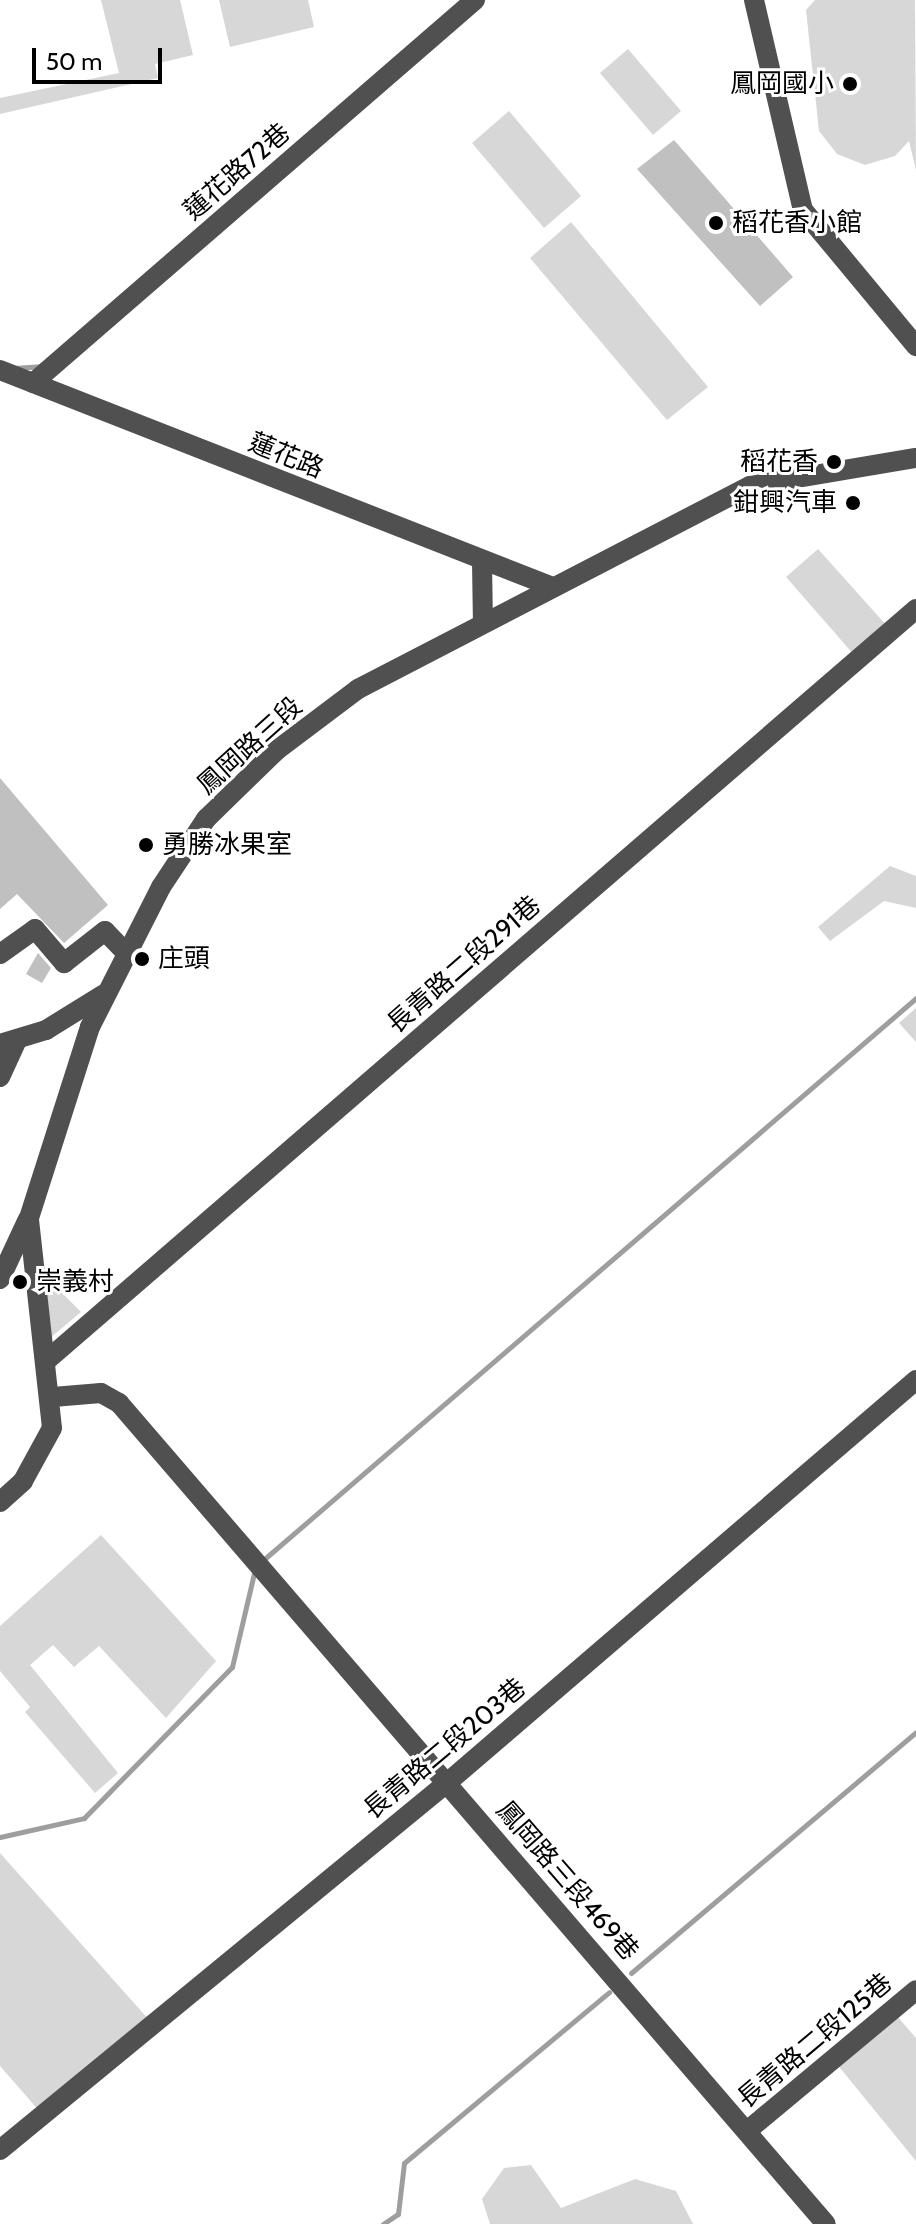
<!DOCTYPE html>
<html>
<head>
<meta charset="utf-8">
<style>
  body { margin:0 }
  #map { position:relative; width:916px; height:2224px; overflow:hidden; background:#fff; font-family:Cabin,"Noto Sans TC",sans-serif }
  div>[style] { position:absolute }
  .green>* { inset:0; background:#d7d7d7 }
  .stream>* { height:5px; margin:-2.5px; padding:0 2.5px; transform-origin:2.5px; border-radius:2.5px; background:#9e9e9e }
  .building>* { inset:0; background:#c0c0c0 }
  .minor>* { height:20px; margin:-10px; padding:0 10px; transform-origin:10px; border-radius:10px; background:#505050 }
  .dots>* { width:22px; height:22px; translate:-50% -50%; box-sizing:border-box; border:4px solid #fff; border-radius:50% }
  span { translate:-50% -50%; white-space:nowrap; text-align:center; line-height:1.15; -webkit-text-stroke:6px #fff; paint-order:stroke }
  .poi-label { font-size:26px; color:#000 }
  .right { translate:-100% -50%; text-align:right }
  .left { translate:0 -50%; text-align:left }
  .street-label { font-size:26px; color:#000 }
  .scale { position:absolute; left:32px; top:48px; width:130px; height:36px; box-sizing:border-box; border:4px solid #000; border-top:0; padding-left:10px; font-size:24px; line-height:28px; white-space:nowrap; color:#000; -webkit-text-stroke:6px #fff; paint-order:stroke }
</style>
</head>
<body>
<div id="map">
  <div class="green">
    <i style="clip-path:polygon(101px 0,180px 0,193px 55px,155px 64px,158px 78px,0 114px,0 98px,119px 73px)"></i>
    <i style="clip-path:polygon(219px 0,308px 0,314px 27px,230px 47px)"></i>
    <i style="clip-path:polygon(815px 0,915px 0,916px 170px,909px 141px,895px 156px,865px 165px,837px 154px,819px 131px,806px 10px)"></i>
    <i style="clip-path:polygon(628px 49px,681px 111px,653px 135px,600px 73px)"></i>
    <i style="clip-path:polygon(509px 111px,581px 196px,544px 228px,472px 143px)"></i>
    <i style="clip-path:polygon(571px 222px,708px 387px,667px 420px,530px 258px)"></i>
    <i style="clip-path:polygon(818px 549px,888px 627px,855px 656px,786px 577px)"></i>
    <i style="clip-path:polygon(890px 866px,916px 876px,916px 908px,884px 901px,830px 941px,818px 927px)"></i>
    <i style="clip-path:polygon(916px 1008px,916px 1042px,899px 1023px)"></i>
    <i style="clip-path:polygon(38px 1269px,81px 1312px,49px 1339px)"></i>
    <i style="clip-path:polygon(101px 1535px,216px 1661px,166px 1718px,99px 1646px,74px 1667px,53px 1645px,30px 1665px,118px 1773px,95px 1793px,25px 1712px,30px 1707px,0 1671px,0 1626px)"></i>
    <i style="clip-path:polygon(0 1853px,151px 2022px,42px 2114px,0 2066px)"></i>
    <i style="clip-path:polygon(897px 2016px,916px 2038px,916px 2161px,836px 2063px)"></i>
    <i style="clip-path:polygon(531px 2165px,561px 2208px,635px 2179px,676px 2191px,693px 2224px,490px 2224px,482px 2199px,504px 2168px)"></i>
  </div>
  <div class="stream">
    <i style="left:14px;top:368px;width:26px;rotate:-4deg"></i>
    <i style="left:262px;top:1561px;width:863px;rotate:-40.72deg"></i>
    <i style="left:0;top:1837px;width:86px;rotate:-12.7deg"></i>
    <i style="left:84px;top:1818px;width:211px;rotate:-45.6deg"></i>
    <i style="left:232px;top:1667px;width:101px;rotate:-76.8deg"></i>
    <i style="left:631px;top:1973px;width:373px;rotate:-40.2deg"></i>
    <i style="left:383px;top:2224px;width:18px;rotate:-34deg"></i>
    <i style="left:398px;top:2214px;width:51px;rotate:-83.3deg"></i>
    <i style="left:404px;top:2163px;width:267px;rotate:-39.8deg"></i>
  </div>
  <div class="building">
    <i style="clip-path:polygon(674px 140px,793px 277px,760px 306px,637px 169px)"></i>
    <i style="clip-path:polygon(0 778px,108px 905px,64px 943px,17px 894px,0 909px)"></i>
    <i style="clip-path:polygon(38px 953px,51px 968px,42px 983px,26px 974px)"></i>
  </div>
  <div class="minor">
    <i style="left:754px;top:0;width:216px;rotate:76.9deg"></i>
    <i style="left:803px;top:210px;width:177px;rotate:50.3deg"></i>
    <i style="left:0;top:370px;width:594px;rotate:21.43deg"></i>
    <i style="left:33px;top:383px;width:585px;rotate:-40.91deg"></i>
    <i style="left:482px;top:562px;width:61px;rotate:89.1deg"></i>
    <i style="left:0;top:954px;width:43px;rotate:-35.5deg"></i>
    <i style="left:35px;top:929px;width:45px;rotate:49.5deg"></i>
    <i style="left:64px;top:963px;width:52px;rotate:-38deg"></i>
    <i style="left:105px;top:931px;width:30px;rotate:46deg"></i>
    <i style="left:0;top:1044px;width:48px;rotate:-16.9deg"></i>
    <i style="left:46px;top:1030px;width:68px;rotate:-31.8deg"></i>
    <i style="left:0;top:1077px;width:41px;rotate:-65.3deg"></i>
    <i style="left:0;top:1279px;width:64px;rotate:-65deg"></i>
    <i style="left:46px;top:1361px;width:1150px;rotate:-40.84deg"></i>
    <i style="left:53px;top:1397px;width:48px;rotate:-4.8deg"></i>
    <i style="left:101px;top:1393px;width:21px;rotate:29deg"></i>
    <i style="left:119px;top:1403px;width:1083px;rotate:49.27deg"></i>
    <i style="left:0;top:1502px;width:31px;rotate:-42deg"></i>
    <i style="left:23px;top:1481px;width:60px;rotate:-61.3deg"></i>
    <i style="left:52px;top:1428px;width:211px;rotate:-96.3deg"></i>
    <i style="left:29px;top:1218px;width:201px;rotate:-72.3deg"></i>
    <i style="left:90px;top:1027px;width:157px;rotate:-63.1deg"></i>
    <i style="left:161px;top:887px;width:82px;rotate:-56.5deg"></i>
    <i style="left:206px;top:819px;width:99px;rotate:-44.2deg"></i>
    <i style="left:277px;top:750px;width:101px;rotate:-37deg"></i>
    <i style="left:358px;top:689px;width:441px;rotate:-27.4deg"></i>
    <i style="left:750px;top:486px;width:168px;rotate:-9.6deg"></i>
    <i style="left:747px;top:2131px;width:220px;rotate:-39.8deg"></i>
    <i style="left:0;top:2150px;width:580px;rotate:-39.4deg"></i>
    <i style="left:448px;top:1782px;width:617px;rotate:-40.66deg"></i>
  </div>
  <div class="dots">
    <i style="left:850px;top:84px;background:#000"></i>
    <i style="left:716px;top:223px;background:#000"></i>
    <i style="left:834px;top:462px;background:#000"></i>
    <i style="left:853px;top:503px;background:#000"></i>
    <i style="left:146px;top:845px;background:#000"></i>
    <i style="left:142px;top:959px;background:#000"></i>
    <i style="left:20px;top:1282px;background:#000"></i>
  </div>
  <div class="poi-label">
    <span class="right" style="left:834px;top:84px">鳳岡國小</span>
    <span class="left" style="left:732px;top:223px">稻花香小館</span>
    <span class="right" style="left:818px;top:462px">稻花香</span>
    <span class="right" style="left:837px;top:503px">鉗興汽車</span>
    <span class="left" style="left:162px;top:845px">勇勝冰果室</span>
    <span class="left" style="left:158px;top:959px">庄頭</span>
    <span class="left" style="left:36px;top:1282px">崇義村</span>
  </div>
  <div class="street-label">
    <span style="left:237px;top:172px;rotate:-41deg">蓮花路72巷</span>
    <span style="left:286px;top:456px;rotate:22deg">蓮花路</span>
    <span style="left:250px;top:746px;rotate:-42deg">鳳岡路三段</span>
    <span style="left:464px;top:965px;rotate:-41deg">長青路二段291巷</span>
    <span style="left:445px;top:1749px;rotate:-40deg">長青路二段203巷</span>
    <span style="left:567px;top:1881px;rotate:49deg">鳳岡路三段469巷</span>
    <span style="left:815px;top:2041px;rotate:-40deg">長青路二段125巷</span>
  </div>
  <div class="scale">50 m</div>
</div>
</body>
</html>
